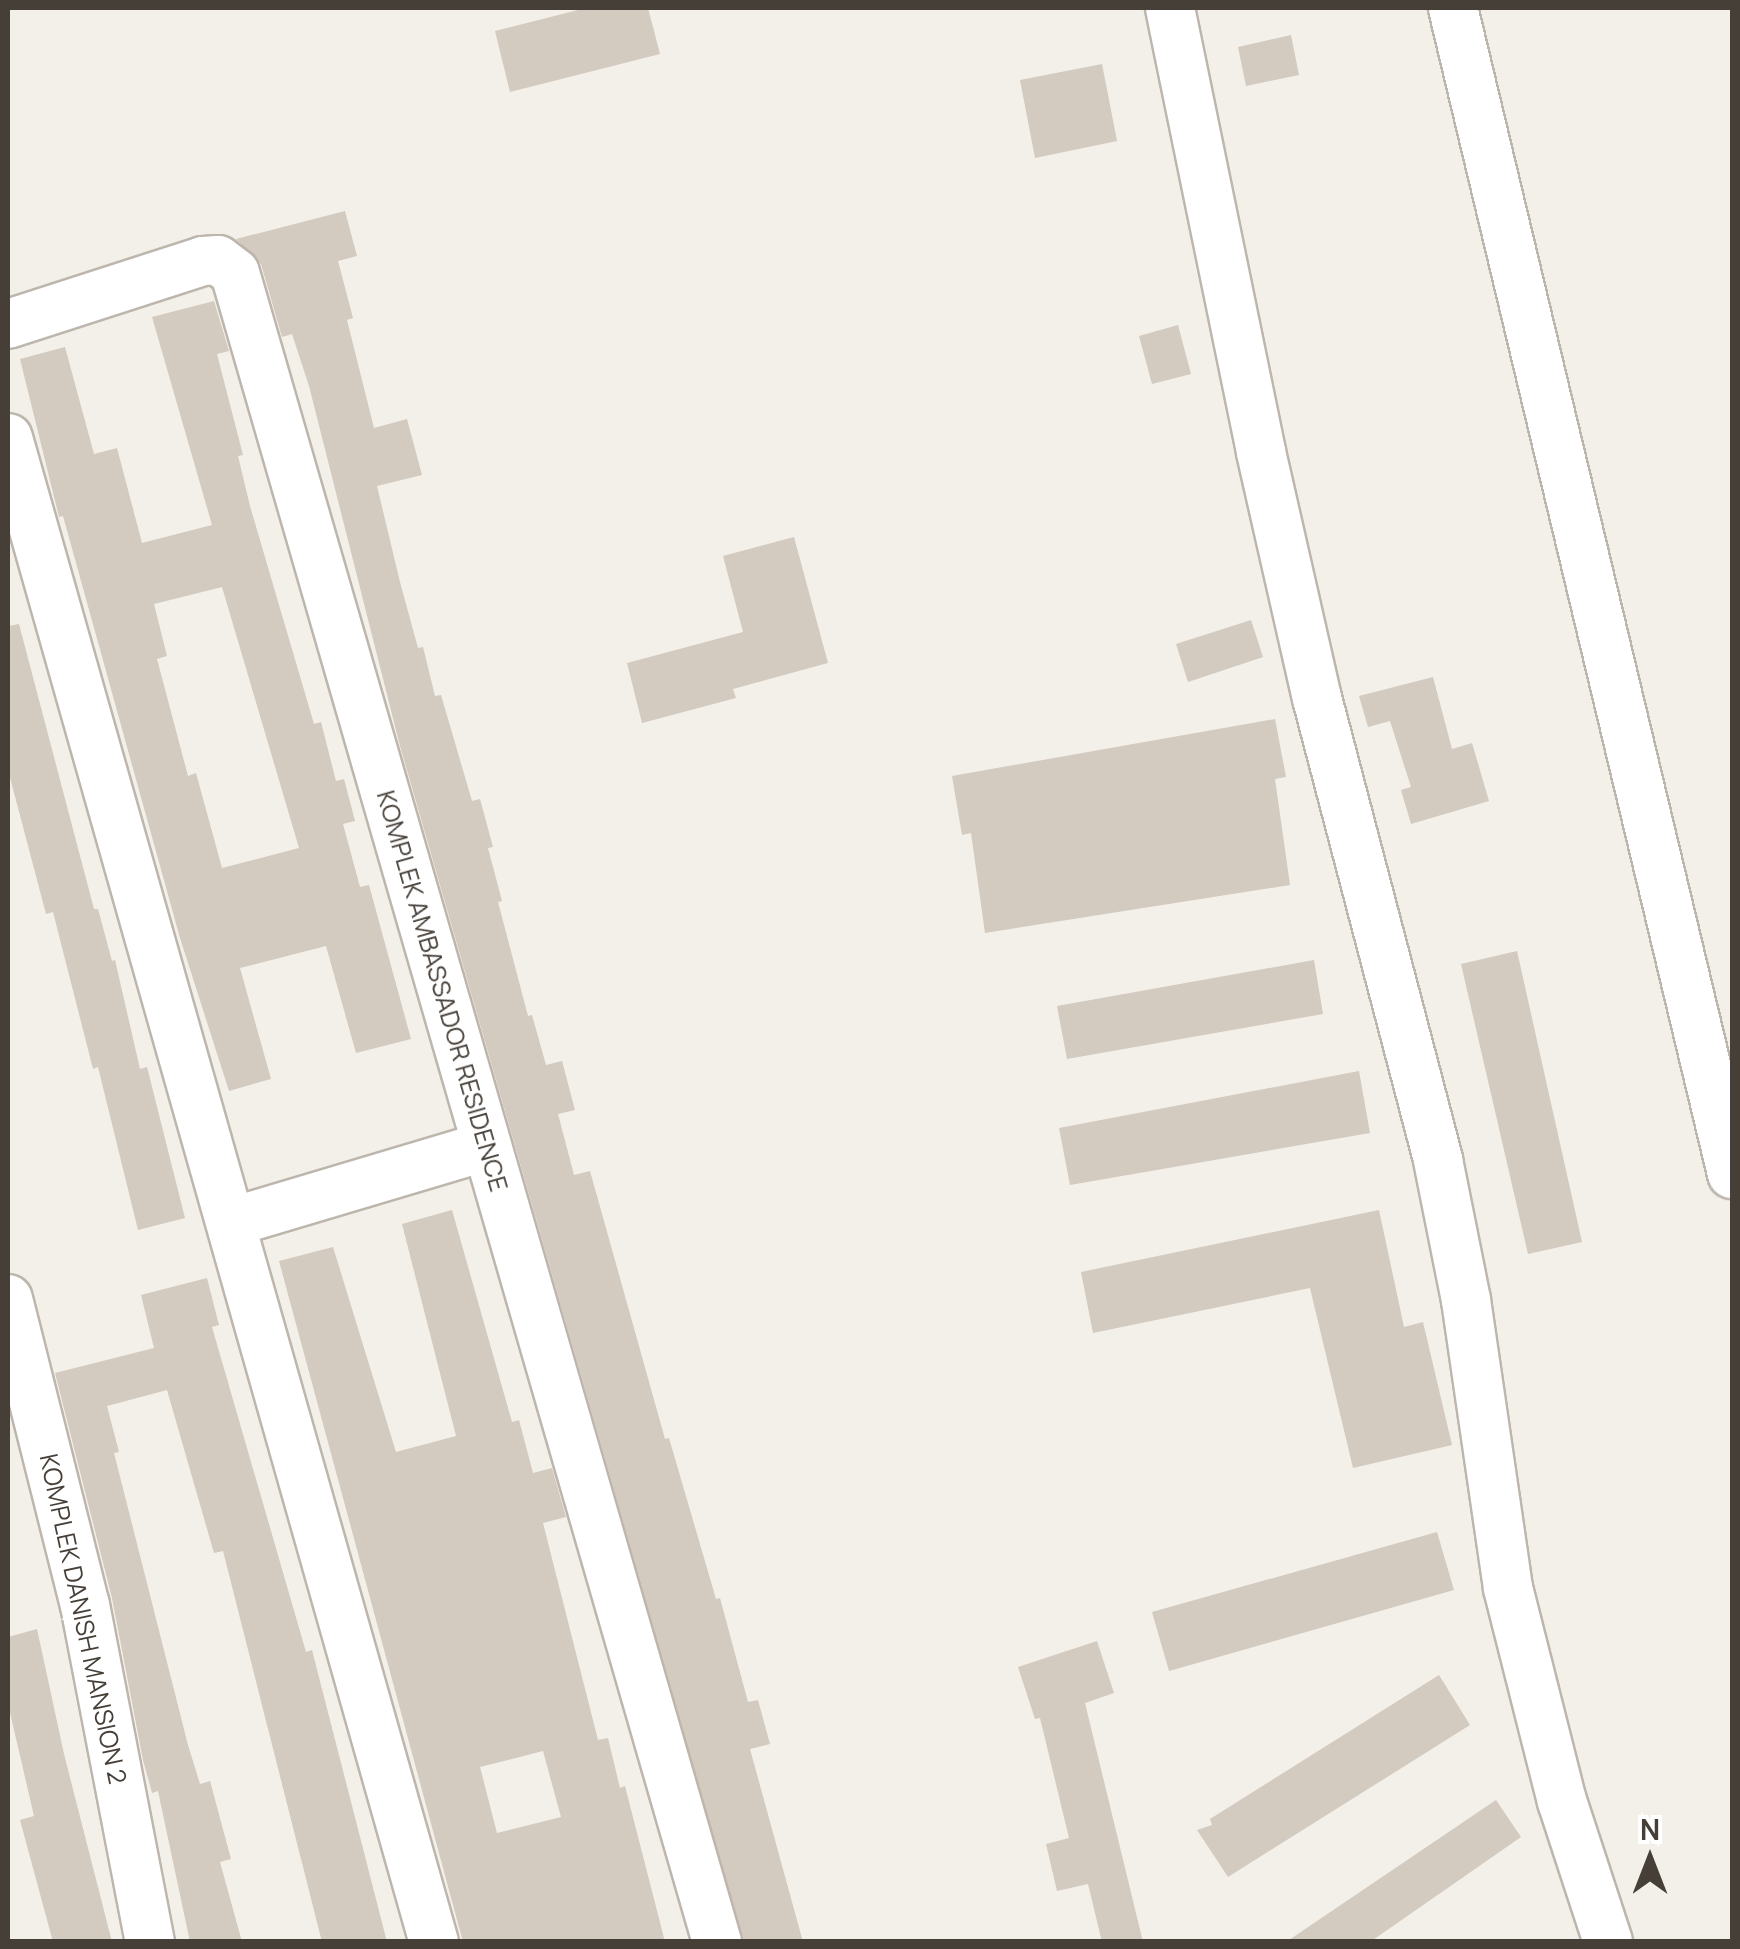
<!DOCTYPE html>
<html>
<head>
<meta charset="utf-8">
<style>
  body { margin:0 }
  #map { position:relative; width:1740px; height:1949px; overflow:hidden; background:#f3efe9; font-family:Manrope,sans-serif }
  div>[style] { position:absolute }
  .building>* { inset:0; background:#d3cac0 }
  .roads { filter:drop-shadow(2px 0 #bdb6ad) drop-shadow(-2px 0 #bdb6ad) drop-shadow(0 2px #bdb6ad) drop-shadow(0 -2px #bdb6ad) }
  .minor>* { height:48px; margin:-24px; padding:0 24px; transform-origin:24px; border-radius:24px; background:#fff }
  span { translate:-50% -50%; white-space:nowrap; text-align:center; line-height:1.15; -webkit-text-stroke:10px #fff; paint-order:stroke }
  .street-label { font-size:25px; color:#463f38 }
  .frame { position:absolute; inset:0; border:10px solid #463f38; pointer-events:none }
  .north { position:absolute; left:1600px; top:1809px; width:100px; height:100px; -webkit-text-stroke:8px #fff; paint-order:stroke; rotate:0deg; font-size:28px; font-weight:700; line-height:40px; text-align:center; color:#463f38 }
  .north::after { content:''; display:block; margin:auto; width:35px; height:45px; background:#463f38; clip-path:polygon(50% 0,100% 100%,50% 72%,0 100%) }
</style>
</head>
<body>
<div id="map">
  <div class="building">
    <i style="clip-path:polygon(586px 8px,648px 8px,660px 54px,510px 92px,495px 31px)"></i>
    <i style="clip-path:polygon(1291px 35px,1299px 75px,1246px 86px,1238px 47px)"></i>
    <i style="clip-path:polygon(1102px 64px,1117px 141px,1035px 158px,1020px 80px)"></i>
    <i style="clip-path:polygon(345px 211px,357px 256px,338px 261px,353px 318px,347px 320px,374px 428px,407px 419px,422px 475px,377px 486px,400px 582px,418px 648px,423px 647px,435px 696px,441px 695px,472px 801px,480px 799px,493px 847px,488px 848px,502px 901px,498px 902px,528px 1016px,532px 1015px,546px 1065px,562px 1061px,575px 1110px,558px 1114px,574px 1175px,590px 1171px,665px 1439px,669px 1438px,716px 1599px,720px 1598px,748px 1702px,758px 1700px,770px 1744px,750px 1749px,803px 1942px,744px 1942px,400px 746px,309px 386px,292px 334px,282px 337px,261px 264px,236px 239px)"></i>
    <i style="clip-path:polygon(evenodd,214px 301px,229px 351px,217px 354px,243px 455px,238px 456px,250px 506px,314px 724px,321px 722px,336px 781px,344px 779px,355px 821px,343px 824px,360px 887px,369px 885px,411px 1039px,356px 1053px,326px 946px,240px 968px,271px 1079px,229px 1091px,180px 938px,63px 516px,59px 517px,20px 359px,65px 347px,94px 454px,117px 448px,142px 543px,212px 525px,152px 317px,214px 301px,222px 587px,299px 848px,222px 868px,196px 773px,188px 776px,157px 659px,167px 656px,154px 604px,222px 587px)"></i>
    <i style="clip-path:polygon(1178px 325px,1191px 374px,1152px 384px,1139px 336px)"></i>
    <i style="clip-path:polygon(794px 537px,828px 663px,733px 689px,736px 698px,642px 723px,627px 663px,743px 632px,723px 556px)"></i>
    <i style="clip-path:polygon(1251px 620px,1263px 657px,1188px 682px,1176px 644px)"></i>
    <i style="clip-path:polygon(19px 624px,94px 909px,98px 909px,112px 961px,115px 960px,140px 1069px,147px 1067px,185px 1218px,138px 1230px,98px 1067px,93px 1069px,53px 912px,46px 914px,8px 770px,8px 626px)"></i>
    <i style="clip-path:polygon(1433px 677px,1452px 749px,1472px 743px,1489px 801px,1411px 824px,1401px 790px,1411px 787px,1390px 721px,1368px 727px,1359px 696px)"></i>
    <i style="clip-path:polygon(1275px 719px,1286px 777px,1275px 779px,1290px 885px,985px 933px,971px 833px,962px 835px,952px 776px)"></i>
    <i style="clip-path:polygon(1517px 951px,1582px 1242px,1528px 1254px,1461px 964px)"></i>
    <i style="clip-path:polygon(1314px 960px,1323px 1014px,1067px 1059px,1057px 1006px)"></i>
    <i style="clip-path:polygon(1359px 1071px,1370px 1133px,1070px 1185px,1059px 1128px)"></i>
    <i style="clip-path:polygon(evenodd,452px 1210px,512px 1422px,519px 1420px,533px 1473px,552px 1468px,566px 1517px,543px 1523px,598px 1740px,608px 1738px,620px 1788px,625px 1786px,665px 1942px,463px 1942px,279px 1261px,333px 1247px,396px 1452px,456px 1436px,402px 1224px,452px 1210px,543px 1751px,561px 1817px,497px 1833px,480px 1767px,543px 1751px)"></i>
    <i style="clip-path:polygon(1379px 1210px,1404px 1327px,1423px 1322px,1452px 1445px,1353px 1468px,1310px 1288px,1093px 1333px,1081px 1272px)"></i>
    <i style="clip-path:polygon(207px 1278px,219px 1325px,212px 1327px,306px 1652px,312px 1650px,387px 1942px,322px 1942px,223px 1551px,214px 1553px,167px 1390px,107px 1406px,119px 1452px,114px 1453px,188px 1745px,200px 1784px,210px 1781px,231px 1859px,220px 1862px,242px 1942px,190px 1942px,158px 1791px,152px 1793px,143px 1760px,112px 1598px,55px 1373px,154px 1348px,141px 1295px)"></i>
    <i style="clip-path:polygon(1437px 1532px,1454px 1590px,1169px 1671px,1152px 1612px)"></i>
    <i style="clip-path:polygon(37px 1629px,64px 1754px,112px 1942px,53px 1942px,20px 1820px,34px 1816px,8px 1704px,8px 1637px)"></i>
    <i style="clip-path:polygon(1097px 1641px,1114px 1693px,1085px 1703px,1143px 1942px,1102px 1942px,1088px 1884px,1057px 1891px,1046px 1844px,1069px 1838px,1040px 1718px,1035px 1719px,1018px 1667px)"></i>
    <i style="clip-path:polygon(1439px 1675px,1470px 1725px,1228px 1877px,1197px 1830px,1212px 1825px,1210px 1819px)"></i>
    <i style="clip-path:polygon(1496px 1800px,1521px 1837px,1370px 1942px,1286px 1942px)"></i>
  </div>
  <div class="roads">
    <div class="minor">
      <i style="left:1170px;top:8px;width:453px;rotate:78.4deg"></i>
      <i style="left:1261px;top:452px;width:252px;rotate:77.2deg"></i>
      <i style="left:1317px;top:698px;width:478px;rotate:75.3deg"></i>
      <i style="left:1438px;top:1160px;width:143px;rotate:78.7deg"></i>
      <i style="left:1466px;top:1300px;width:291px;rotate:81.7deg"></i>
      <i style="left:1508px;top:1588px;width:220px;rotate:75.8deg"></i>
      <i style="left:1562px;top:1801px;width:148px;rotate:71.9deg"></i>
      <i style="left:1453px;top:8px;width:1199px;rotate:76.54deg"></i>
      <i style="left:8px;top:324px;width:205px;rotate:-17.9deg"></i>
      <i style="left:203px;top:261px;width:15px;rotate:-4deg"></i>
      <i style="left:218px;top:260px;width:21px;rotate:37deg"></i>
      <i style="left:235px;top:273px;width:1737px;rotate:73.89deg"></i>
      <i style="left:8px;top:438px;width:1563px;rotate:74.19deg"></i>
      <i style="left:232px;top:1222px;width:266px;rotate:-16.6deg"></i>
      <i style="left:8px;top:1299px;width:316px;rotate:75.9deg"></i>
      <i style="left:85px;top:1605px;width:343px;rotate:79.1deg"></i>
    </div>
  </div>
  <div class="street-label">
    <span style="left:442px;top:991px;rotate:74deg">KOMPLEK AMBASSADOR RESIDENCE</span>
    <span style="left:83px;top:1619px;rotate:78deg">KOMPLEK DANISH MANSION 2</span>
  </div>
  <div class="frame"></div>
  <div class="north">N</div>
</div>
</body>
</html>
